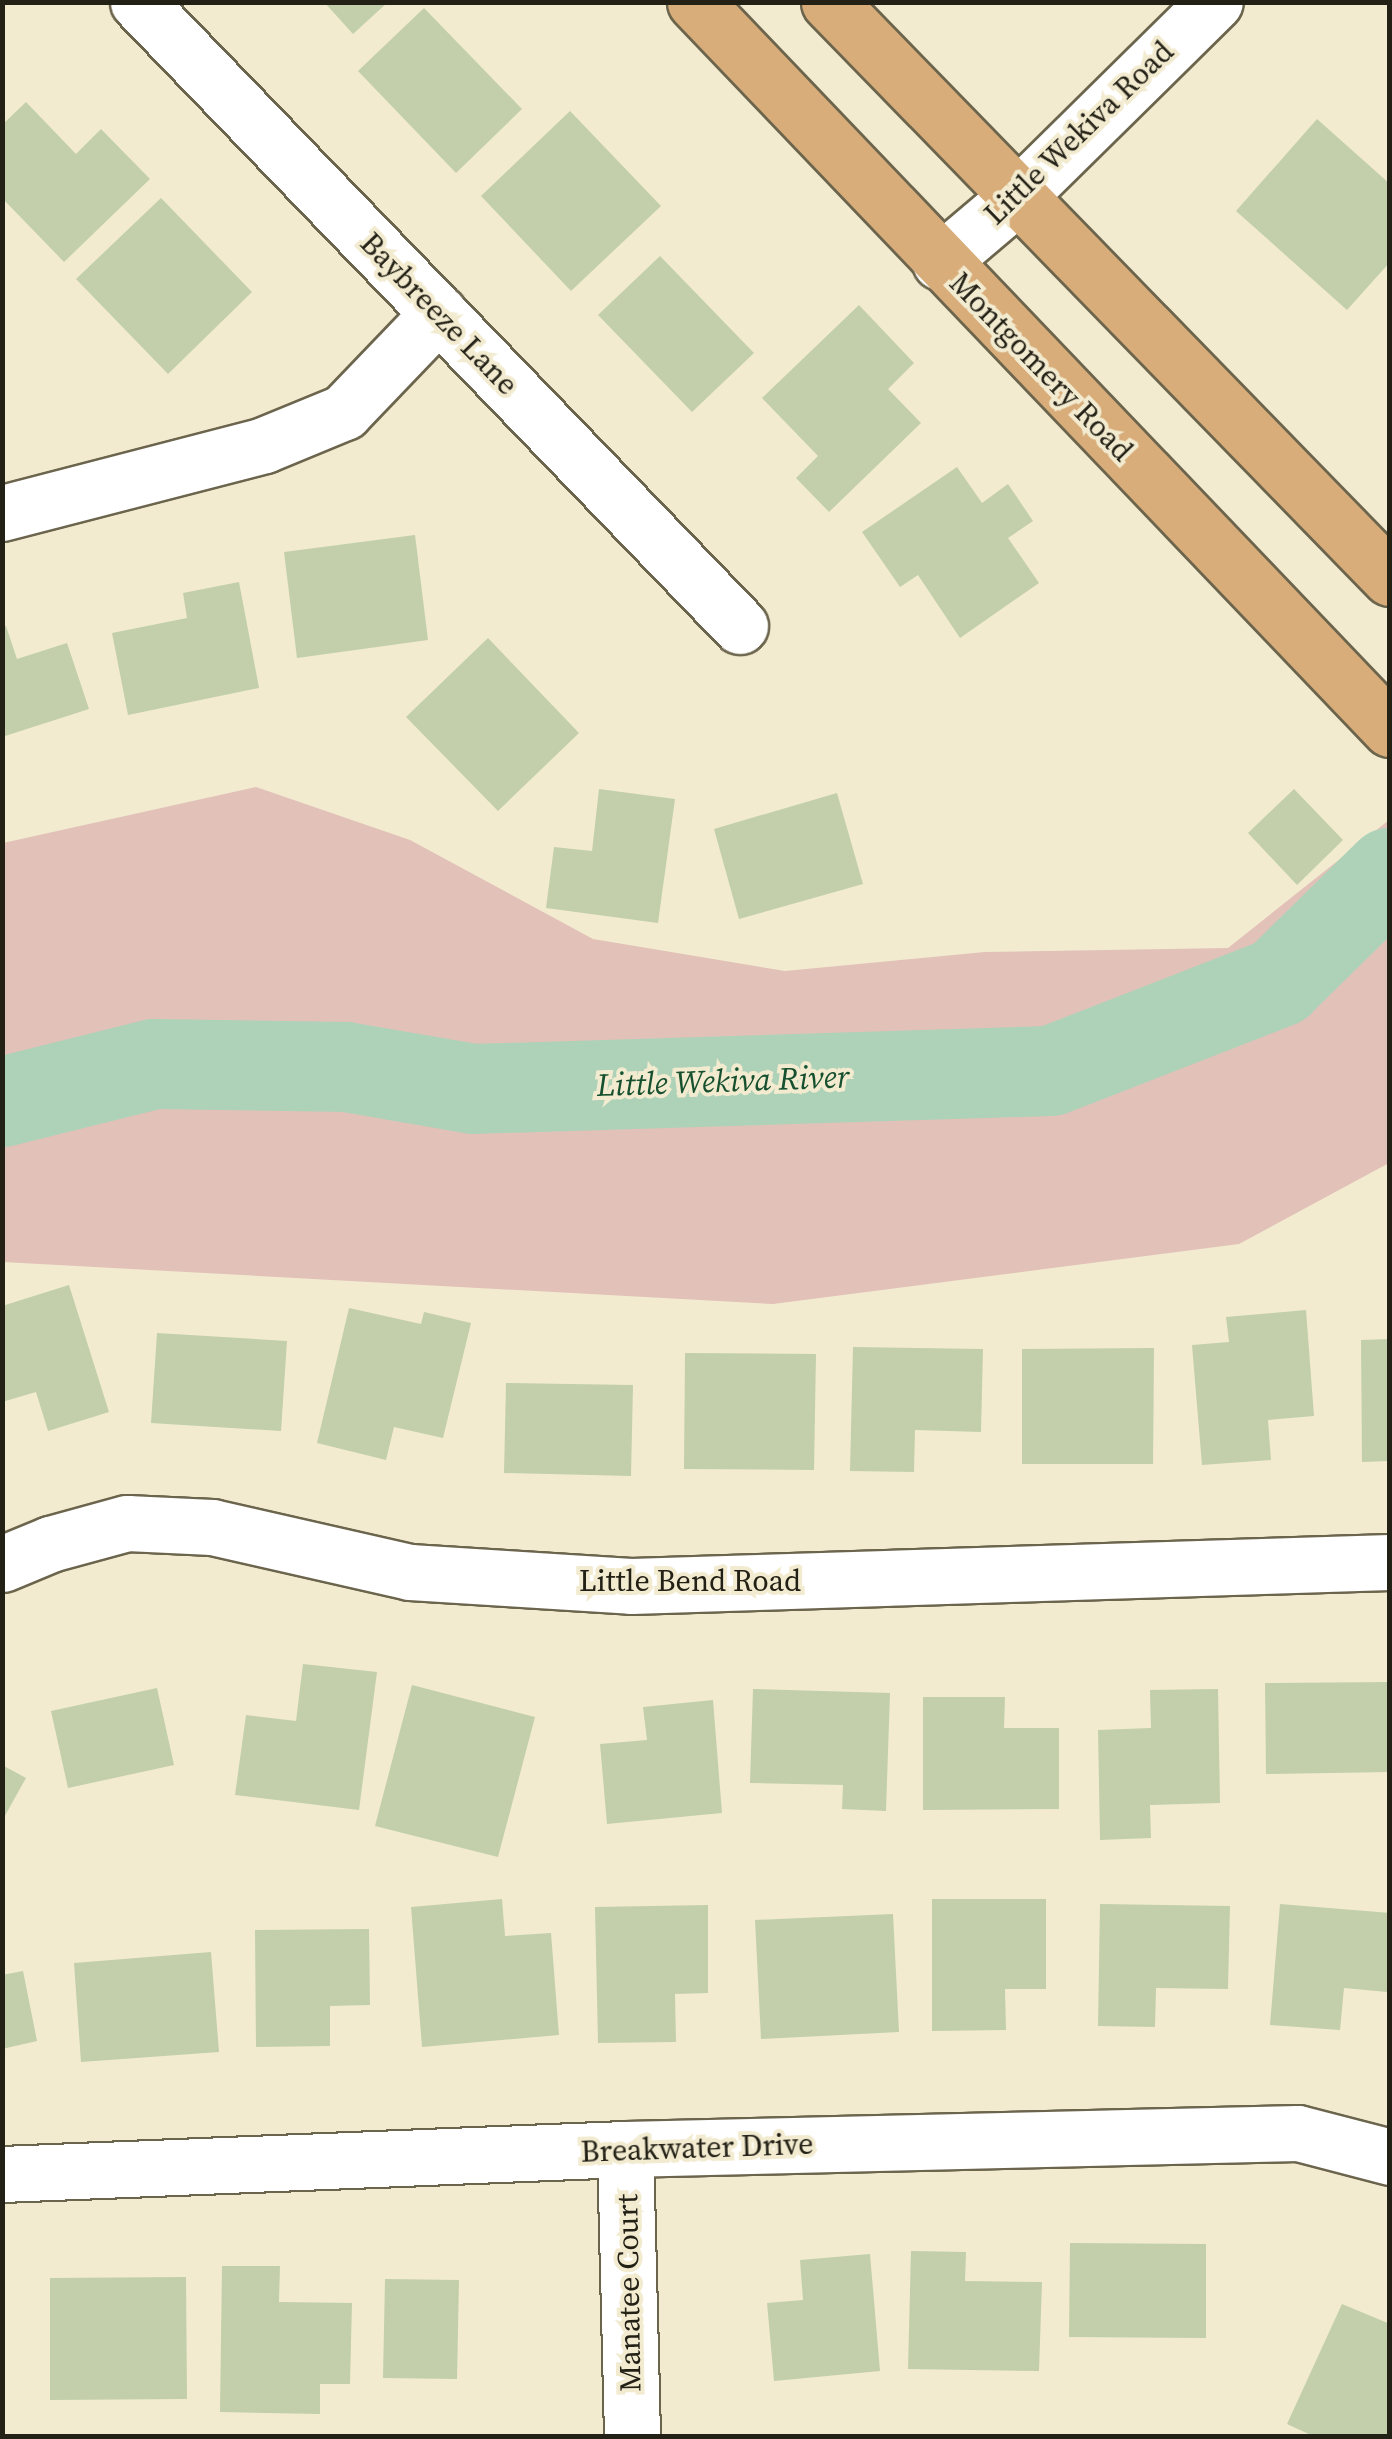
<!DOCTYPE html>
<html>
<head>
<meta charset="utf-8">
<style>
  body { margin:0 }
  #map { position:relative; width:1392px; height:2439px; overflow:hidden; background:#f2ebd0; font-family:"Source Serif 4",serif }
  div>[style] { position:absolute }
  .green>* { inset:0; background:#e2c1b8 }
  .river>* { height:90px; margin:-45px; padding:0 45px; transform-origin:45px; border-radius:45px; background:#aed2b8 }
  .building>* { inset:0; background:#c2cfaa }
  .roads { filter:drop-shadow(2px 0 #6c654d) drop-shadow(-2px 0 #6c654d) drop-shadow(0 2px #6c654d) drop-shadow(0 -2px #6c654d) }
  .minor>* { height:55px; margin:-27.5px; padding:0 27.5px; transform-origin:27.5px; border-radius:27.5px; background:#fff }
  .major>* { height:55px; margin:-27.5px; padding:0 27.5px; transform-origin:27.5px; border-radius:27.5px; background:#d9ad7a }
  span { translate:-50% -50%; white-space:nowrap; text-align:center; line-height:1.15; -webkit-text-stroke:8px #f2ebd0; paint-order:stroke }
  .street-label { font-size:30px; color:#232016 }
  .water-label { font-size:32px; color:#16502e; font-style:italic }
  .frame { position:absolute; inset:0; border:5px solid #232016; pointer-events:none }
</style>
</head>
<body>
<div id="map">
  <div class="green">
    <i style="clip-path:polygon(256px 787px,410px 840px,593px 939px,785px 971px,985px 952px,1228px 948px,1389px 820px,1389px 1163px,1239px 1244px,773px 1304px,3px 1262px,3px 843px)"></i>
  </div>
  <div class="river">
    <i style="left:2px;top:1102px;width:157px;rotate:-14deg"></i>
    <i style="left:154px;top:1064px;width:192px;rotate:0.9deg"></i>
    <i style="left:346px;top:1067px;width:129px;rotate:9.8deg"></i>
    <i style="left:473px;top:1089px;width:578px;rotate:-1.78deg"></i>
    <i style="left:1051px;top:1071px;width:245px;rotate:-21.3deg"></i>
    <i style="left:1279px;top:982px;width:156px;rotate:-44.5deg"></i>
  </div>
  <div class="building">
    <i style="clip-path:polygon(324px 2px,388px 2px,353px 34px)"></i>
    <i style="clip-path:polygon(424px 8px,522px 109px,456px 173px,358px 71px)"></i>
    <i style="clip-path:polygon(26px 102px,76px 154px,101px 129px,150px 179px,64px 262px,2px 198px,2px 125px)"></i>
    <i style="clip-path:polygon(570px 111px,661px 206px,571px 291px,481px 196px)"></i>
    <i style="clip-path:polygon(1317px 119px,1390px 184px,1390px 262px,1347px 310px,1236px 211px)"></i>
    <i style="clip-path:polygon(161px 198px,252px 292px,168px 374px,76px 279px)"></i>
    <i style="clip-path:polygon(660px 256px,754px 353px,692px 412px,598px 315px)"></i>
    <i style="clip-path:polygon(859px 305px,914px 363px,888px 389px,921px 423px,829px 512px,796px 478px,818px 456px,762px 398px)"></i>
    <i style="clip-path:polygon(957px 467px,982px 503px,1008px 484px,1033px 521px,1008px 538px,1039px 583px,960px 638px,918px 575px,900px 587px,862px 532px)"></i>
    <i style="clip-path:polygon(415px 535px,428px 640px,297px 658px,284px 552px)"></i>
    <i style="clip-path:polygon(239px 582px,259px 688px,128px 715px,112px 633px,187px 618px,183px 593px)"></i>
    <i style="clip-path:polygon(6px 626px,17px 659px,67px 643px,89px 709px,2px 737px,2px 628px)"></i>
    <i style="clip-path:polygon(488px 638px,579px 733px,498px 811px,406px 717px)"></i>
    <i style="clip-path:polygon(599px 789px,675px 799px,658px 923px,546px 908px,554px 847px,592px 851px)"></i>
    <i style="clip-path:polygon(1294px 789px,1343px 840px,1297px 885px,1248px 833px)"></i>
    <i style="clip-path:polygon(837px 793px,863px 884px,739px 919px,714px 829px)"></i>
    <i style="clip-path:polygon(69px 1285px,109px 1412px,48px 1431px,36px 1392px,2px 1402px,2px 1306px)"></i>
    <i style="clip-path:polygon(349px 1308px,421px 1324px,424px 1312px,471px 1323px,443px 1438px,394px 1427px,386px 1460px,317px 1443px)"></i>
    <i style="clip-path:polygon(1306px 1310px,1314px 1416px,1268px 1420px,1271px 1460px,1202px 1465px,1192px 1345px,1229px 1342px,1226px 1317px)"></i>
    <i style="clip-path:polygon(157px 1333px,287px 1341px,281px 1431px,151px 1423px)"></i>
    <i style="clip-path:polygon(1390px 1339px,1390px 1461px,1362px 1462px,1361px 1340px)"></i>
    <i style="clip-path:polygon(853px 1347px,983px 1349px,981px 1432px,915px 1430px,914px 1472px,850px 1471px)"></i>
    <i style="clip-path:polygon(1154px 1348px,1153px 1464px,1022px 1464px,1022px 1349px)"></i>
    <i style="clip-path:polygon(685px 1353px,816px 1354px,814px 1470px,684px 1469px)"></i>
    <i style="clip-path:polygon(506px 1383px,633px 1385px,631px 1476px,504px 1473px)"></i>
    <i style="clip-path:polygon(303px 1664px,377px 1672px,359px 1810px,235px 1795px,246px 1715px,296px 1721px)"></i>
    <i style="clip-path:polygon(1390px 1682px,1390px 1772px,1266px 1774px,1265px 1683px)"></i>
    <i style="clip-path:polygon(412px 1685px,535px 1717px,498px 1857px,375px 1826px)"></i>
    <i style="clip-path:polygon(157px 1688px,174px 1765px,68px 1788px,51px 1711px)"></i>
    <i style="clip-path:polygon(753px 1689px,890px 1693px,886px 1811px,842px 1809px,843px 1785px,750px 1783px)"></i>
    <i style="clip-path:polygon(1218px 1689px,1220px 1803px,1150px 1805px,1151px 1838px,1100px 1840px,1098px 1730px,1151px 1728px,1150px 1690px)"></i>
    <i style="clip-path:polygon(923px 1697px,1005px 1697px,1004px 1728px,1059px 1728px,1059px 1809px,923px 1810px)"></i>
    <i style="clip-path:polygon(713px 1700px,722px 1813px,607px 1824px,600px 1744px,647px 1740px,643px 1707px)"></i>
    <i style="clip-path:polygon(2px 1765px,26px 1778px,2px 1821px)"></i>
    <i style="clip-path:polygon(502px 1899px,505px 1936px,551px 1933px,559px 2035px,422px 2047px,411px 1907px)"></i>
    <i style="clip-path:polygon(932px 1899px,1046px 1899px,1046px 1989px,1005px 1989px,1006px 2030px,932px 2031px)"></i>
    <i style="clip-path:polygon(1100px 1904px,1230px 1906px,1228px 1989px,1156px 1988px,1155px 2027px,1098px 2026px)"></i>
    <i style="clip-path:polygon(1280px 1904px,1390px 1913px,1387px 1992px,1344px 1988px,1340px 2030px,1270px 2025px)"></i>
    <i style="clip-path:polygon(708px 1905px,708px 1993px,675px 1994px,676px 2042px,598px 2043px,595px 1907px)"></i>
    <i style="clip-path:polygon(893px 1914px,899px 2032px,761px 2039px,755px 1920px)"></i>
    <i style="clip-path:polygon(369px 1929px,370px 2005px,330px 2006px,330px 2046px,256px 2047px,255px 1930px)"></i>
    <i style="clip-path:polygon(211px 1952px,219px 2052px,81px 2062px,74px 1963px)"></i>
    <i style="clip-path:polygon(23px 1971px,37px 2041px,2px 2049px,2px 1975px)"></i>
    <i style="clip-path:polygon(1070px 2243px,1206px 2244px,1206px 2338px,1069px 2337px)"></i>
    <i style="clip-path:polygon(911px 2251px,966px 2252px,965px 2281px,1042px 2282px,1039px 2371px,908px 2369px)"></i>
    <i style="clip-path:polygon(870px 2254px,880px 2371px,774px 2381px,767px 2303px,803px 2300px,800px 2260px)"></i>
    <i style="clip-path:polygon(222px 2266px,280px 2266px,279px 2302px,352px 2303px,350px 2384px,320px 2384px,320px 2414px,220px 2412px)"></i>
    <i style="clip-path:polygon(186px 2277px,187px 2399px,50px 2400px,50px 2278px)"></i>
    <i style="clip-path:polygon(385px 2279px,459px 2280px,457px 2379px,383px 2378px)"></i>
    <i style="clip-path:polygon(1342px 2304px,1390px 2324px,1390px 2436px,1313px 2436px,1287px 2424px)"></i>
  </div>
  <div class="roads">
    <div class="minor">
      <i style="left:138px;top:2px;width:867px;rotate:46.03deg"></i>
      <i style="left:940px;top:262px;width:104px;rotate:-40.3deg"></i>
      <i style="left:1019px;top:195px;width:275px;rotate:-44.6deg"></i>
      <i style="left:2px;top:513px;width:271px;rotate:-14.5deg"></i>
      <i style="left:264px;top:445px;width:87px;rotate:-22.4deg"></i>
      <i style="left:344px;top:412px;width:137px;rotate:-46.2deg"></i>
      <i style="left:2px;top:1564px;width:52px;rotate:-22.6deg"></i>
      <i style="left:50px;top:1544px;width:80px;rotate:-15.3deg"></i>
      <i style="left:127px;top:1523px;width:85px;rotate:2.7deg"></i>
      <i style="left:212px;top:1527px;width:203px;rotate:12.8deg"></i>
      <i style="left:410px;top:1572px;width:221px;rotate:3.6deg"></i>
      <i style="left:631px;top:1586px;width:759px;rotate:-1.81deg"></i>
      <i style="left:625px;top:2149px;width:287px;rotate:88.6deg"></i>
      <i style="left:2px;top:2174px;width:624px;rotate:-2.3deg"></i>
      <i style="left:625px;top:2149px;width:673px;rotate:-1.36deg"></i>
      <i style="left:1298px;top:2133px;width:95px;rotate:14.6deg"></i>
    </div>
    <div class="major">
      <i style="left:695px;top:2px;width:1006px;rotate:46.29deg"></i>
      <i style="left:829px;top:2px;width:804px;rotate:45.76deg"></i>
    </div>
  </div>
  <div class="street-label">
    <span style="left:1079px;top:133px;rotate:-44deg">Little Wekiva Road</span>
    <span style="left:439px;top:314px;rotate:46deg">Baybreeze Lane</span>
    <span style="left:1041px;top:367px;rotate:46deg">Montgomery Road</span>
    <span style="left:690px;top:1581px">Little Bend Road</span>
    <span style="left:697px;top:2148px;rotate:-2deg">Breakwater Drive</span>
    <span style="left:629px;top:2293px;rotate:-91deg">Manatee Court</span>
  </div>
  <div class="water-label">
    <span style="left:723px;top:1081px;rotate:-2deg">Little Wekiva River</span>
  </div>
  <div class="frame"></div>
</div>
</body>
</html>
